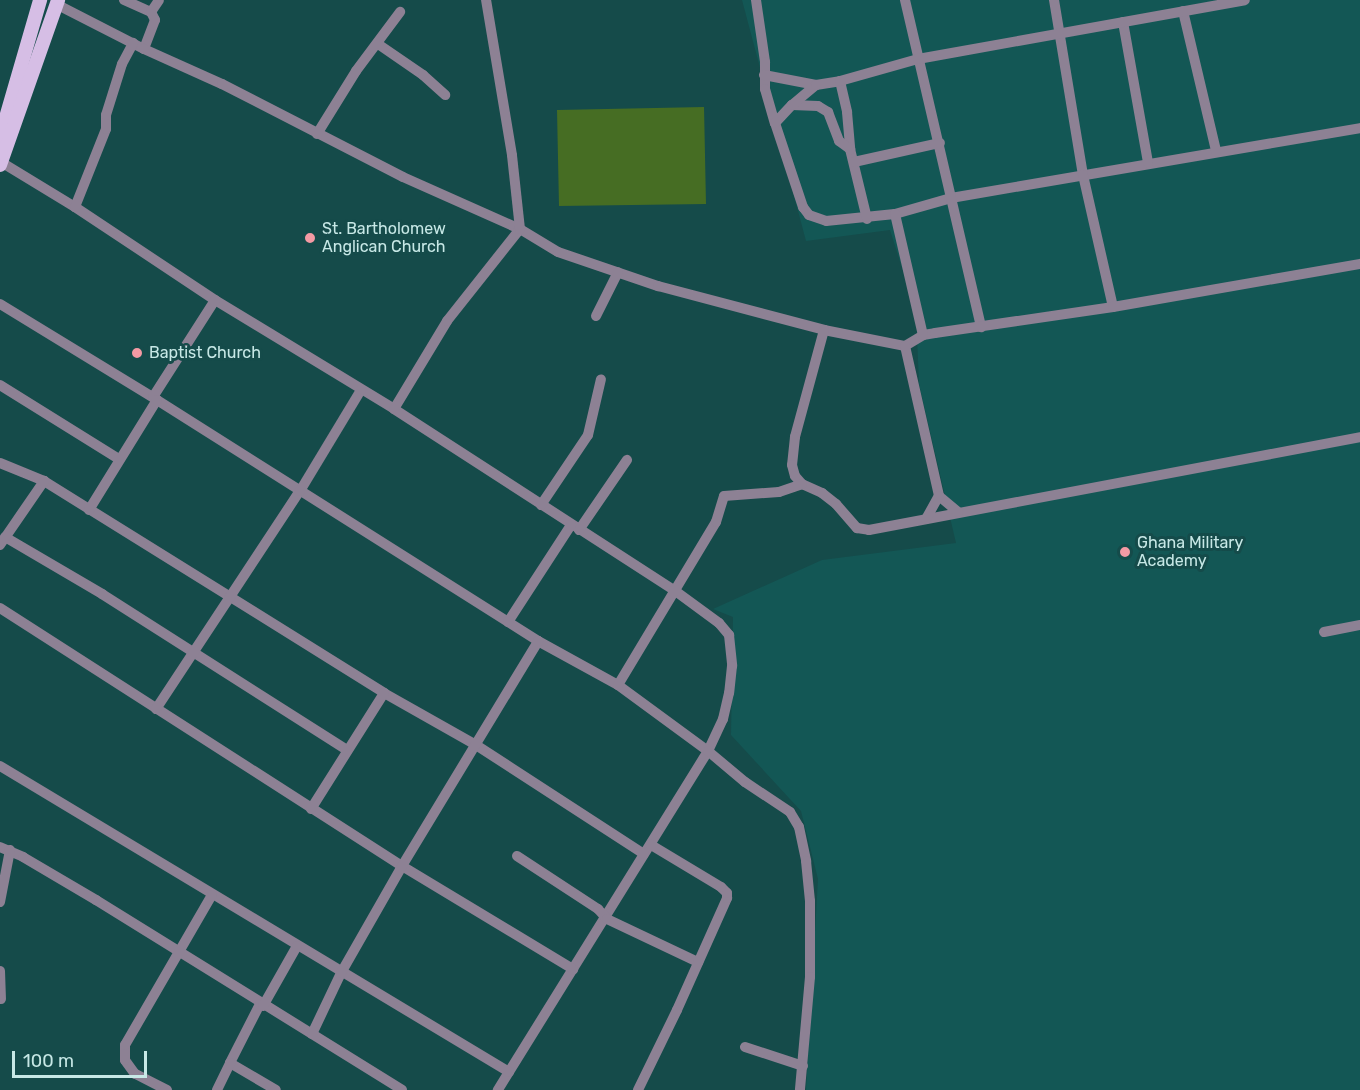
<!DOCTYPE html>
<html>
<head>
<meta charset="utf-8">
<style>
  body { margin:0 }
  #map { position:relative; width:1360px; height:1090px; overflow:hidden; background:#154b4a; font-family:Rubik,sans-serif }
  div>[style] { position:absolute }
  .built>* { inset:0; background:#135755 }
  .green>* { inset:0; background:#466d23 }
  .minor>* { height:10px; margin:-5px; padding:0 5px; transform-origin:5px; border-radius:5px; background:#8d8194 }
  .major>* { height:14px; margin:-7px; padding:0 7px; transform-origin:7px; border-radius:7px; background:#d6bee5 }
  .dots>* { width:16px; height:16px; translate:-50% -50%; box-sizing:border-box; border:3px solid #154b4a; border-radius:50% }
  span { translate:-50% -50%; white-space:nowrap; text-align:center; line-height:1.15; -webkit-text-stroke:6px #154b4a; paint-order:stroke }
  .poi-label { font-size:16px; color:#c7e8e6 }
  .left { translate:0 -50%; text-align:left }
  .scale { position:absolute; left:12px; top:1051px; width:135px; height:27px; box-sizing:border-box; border:3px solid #c7e8e6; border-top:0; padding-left:8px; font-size:18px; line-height:21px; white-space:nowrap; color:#c7e8e6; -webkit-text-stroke:4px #154b4a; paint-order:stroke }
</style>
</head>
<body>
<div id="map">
  <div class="built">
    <i style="clip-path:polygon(742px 0,1360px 0,1360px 1090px,806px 1090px,818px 879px,801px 811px,731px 735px,733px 617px,713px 609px,822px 560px,956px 543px,919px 384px,916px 312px,890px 230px,806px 241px)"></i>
  </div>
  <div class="green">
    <i style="clip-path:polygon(704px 107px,706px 204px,559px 206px,557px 110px)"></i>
  </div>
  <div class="minor">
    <i style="left:124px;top:0;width:30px;rotate:24deg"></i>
    <i style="left:151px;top:12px;width:9px;rotate:63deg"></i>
    <i style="left:155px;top:20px;width:31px;rotate:111deg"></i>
    <i style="left:756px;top:0;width:63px;rotate:81.7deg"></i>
    <i style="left:765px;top:62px;width:27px;rotate:90deg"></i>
    <i style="left:765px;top:89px;width:35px;rotate:74deg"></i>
    <i style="left:775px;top:123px;width:89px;rotate:71.6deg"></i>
    <i style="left:803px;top:207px;width:10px;rotate:53deg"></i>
    <i style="left:809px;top:215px;width:18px;rotate:19deg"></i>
    <i style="left:826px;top:221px;width:69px;rotate:-5.8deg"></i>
    <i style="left:895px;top:214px;width:58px;rotate:-15.9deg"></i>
    <i style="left:951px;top:198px;width:415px;rotate:-9.7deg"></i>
    <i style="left:905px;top:0;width:336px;rotate:76.9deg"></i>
    <i style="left:1054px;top:0;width:177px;rotate:80.6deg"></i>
    <i style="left:1083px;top:175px;width:135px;rotate:77.2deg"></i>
    <i style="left:56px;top:4px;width:99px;rotate:27.1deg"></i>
    <i style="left:144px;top:49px;width:85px;rotate:24.2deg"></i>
    <i style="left:222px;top:84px;width:203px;rotate:27.2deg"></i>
    <i style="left:403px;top:177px;width:128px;rotate:24deg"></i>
    <i style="left:520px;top:229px;width:44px;rotate:31.2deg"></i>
    <i style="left:558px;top:252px;width:106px;rotate:18.8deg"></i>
    <i style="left:658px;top:286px;width:172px;rotate:14.8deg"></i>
    <i style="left:824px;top:330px;width:83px;rotate:11.2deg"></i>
    <i style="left:905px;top:346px;width:21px;rotate:-31deg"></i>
    <i style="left:923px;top:335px;width:12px;rotate:-9deg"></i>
    <i style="left:935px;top:333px;width:180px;rotate:-8.3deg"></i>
    <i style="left:1113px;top:307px;width:251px;rotate:-9.9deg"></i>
    <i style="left:1183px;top:11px;width:144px;rotate:76.7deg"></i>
    <i style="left:151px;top:12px;width:14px;rotate:-56deg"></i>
    <i style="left:1123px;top:22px;width:143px;rotate:79.9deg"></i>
    <i style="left:378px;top:44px;width:55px;rotate:34.6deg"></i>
    <i style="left:423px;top:75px;width:30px;rotate:42deg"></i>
    <i style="left:764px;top:75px;width:53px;rotate:10.9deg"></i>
    <i style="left:840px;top:81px;width:32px;rotate:77deg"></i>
    <i style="left:847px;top:112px;width:37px;rotate:85deg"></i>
    <i style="left:850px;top:149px;width:72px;rotate:76.3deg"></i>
    <i style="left:792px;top:105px;width:26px;rotate:2deg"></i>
    <i style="left:818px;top:106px;width:12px;rotate:31deg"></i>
    <i style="left:828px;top:112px;width:31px;rotate:69deg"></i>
    <i style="left:839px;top:141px;width:14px;rotate:36deg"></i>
    <i style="left:775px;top:123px;width:25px;rotate:-47deg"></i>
    <i style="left:792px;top:105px;width:31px;rotate:-40deg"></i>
    <i style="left:816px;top:85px;width:24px;rotate:-9deg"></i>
    <i style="left:840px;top:81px;width:81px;rotate:-15.8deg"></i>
    <i style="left:918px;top:59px;width:332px;rotate:-10.2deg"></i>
    <i style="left:317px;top:134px;width:74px;rotate:-58.2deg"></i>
    <i style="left:356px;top:71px;width:74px;rotate:-53.3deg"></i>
    <i style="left:1px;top:162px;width:87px;rotate:31.3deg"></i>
    <i style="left:75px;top:207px;width:168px;rotate:33.6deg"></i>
    <i style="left:215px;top:300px;width:210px;rotate:31.3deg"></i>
    <i style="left:394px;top:409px;width:333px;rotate:32.9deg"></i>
    <i style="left:674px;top:590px;width:56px;rotate:36.3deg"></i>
    <i style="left:719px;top:623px;width:16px;rotate:50deg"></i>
    <i style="left:729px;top:635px;width:31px;rotate:84deg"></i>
    <i style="left:732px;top:666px;width:27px;rotate:96deg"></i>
    <i style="left:729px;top:693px;width:27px;rotate:103deg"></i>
    <i style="left:723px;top:719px;width:35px;rotate:115deg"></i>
    <i style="left:708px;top:751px;width:399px;rotate:121.8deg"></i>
    <i style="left:854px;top:162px;width:88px;rotate:-12.5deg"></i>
    <i style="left:75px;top:207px;width:84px;rotate:-68.3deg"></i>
    <i style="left:106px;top:129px;width:14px;rotate:-90deg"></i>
    <i style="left:106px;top:115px;width:53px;rotate:-72.6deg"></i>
    <i style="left:122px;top:64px;width:24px;rotate:-62deg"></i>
    <i style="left:895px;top:214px;width:124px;rotate:77deg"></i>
    <i style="left:0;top:304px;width:184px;rotate:31.4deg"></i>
    <i style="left:157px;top:400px;width:451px;rotate:32.3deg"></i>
    <i style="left:538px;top:641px;width:91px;rotate:28.8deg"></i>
    <i style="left:618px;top:685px;width:112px;rotate:36.3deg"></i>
    <i style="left:708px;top:751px;width:48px;rotate:40deg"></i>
    <i style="left:745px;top:782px;width:54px;rotate:33.7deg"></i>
    <i style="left:790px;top:812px;width:17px;rotate:59deg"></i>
    <i style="left:799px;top:827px;width:35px;rotate:78deg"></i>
    <i style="left:806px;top:861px;width:40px;rotate:84.3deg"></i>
    <i style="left:810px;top:901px;width:76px;rotate:90deg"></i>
    <i style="left:810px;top:977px;width:113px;rotate:95.1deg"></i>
    <i style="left:596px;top:316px;width:49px;rotate:-63.4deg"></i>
    <i style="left:824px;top:330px;width:111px;rotate:105.2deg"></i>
    <i style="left:795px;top:437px;width:28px;rotate:96deg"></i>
    <i style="left:792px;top:465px;width:11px;rotate:75deg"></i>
    <i style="left:795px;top:476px;width:11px;rotate:49deg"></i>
    <i style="left:802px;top:484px;width:22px;rotate:24deg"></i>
    <i style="left:822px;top:493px;width:18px;rotate:38deg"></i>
    <i style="left:836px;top:504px;width:32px;rotate:49deg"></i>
    <i style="left:857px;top:528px;width:12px;rotate:9deg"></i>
    <i style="left:869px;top:530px;width:500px;rotate:-10.7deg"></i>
    <i style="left:905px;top:346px;width:154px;rotate:77.2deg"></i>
    <i style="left:939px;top:496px;width:25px;rotate:40deg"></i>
    <i style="left:0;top:385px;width:140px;rotate:31.9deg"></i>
    <i style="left:153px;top:397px;width:115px;rotate:-57.4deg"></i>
    <i style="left:394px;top:409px;width:103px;rotate:-58.9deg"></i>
    <i style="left:447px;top:321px;width:117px;rotate:-51.6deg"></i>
    <i style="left:520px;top:229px;width:74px;rotate:-96.2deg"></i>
    <i style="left:512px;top:155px;width:157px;rotate:-99.5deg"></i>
    <i style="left:0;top:463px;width:48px;rotate:22.2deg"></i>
    <i style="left:44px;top:481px;width:401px;rotate:31.9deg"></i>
    <i style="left:384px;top:693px;width:106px;rotate:29.5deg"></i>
    <i style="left:476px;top:745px;width:200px;rotate:33deg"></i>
    <i style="left:541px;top:505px;width:84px;rotate:-56.1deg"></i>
    <i style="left:588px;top:435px;width:57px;rotate:-76.9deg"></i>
    <i style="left:89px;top:510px;width:129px;rotate:-58.3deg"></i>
    <i style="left:926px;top:519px;width:26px;rotate:-61deg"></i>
    <i style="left:579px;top:530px;width:85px;rotate:-55.6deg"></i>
    <i style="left:5px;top:537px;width:113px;rotate:30.4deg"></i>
    <i style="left:102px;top:594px;width:290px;rotate:32.5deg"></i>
    <i style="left:0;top:545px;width:78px;rotate:-55.5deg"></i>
    <i style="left:0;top:608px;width:478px;rotate:32.7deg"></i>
    <i style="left:402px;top:866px;width:200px;rotate:31.1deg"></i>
    <i style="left:508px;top:622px;width:116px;rotate:-57deg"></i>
    <i style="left:1324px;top:632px;width:37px;rotate:-11deg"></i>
    <i style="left:618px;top:685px;width:190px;rotate:-59deg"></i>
    <i style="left:716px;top:522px;width:27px;rotate:-73deg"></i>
    <i style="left:724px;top:496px;width:55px;rotate:-4.2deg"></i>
    <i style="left:779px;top:492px;width:24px;rotate:-19deg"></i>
    <i style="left:156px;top:709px;width:261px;rotate:-56.6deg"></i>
    <i style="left:300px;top:491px;width:118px;rotate:-58.9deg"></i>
    <i style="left:0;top:766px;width:594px;rotate:31.01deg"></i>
    <i style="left:311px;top:809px;width:137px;rotate:-57.8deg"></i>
    <i style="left:0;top:847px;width:25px;rotate:23deg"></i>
    <i style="left:23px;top:857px;width:85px;rotate:30.5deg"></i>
    <i style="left:96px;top:900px;width:360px;rotate:31.8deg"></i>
    <i style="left:517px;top:856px;width:97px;rotate:33.2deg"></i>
    <i style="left:598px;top:909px;width:13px;rotate:48deg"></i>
    <i style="left:607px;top:919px;width:101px;rotate:25.3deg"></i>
    <i style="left:0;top:902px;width:53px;rotate:-79.1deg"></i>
    <i style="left:0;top:971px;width:28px;rotate:88deg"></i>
    <i style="left:260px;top:1004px;width:66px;rotate:117deg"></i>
    <i style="left:230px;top:1063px;width:53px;rotate:30.4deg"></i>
    <i style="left:263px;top:1006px;width:69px;rotate:-60.5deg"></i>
    <i style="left:312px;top:1034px;width:68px;rotate:-64.6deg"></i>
    <i style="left:341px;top:973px;width:123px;rotate:-60.3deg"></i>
    <i style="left:402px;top:866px;width:263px;rotate:-58.8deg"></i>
    <i style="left:745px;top:1047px;width:61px;rotate:18.1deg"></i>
    <i style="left:167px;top:1090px;width:36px;rotate:-153deg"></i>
    <i style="left:135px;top:1074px;width:17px;rotate:-126deg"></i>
    <i style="left:125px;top:1060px;width:15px;rotate:-90deg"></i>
    <i style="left:125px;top:1045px;width:173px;rotate:-59.9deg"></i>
    <i style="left:217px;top:1090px;width:30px;rotate:-64deg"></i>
    <i style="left:638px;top:1090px;width:89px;rotate:-64deg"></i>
    <i style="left:677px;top:1010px;width:123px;rotate:-65.9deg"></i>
    <i style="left:727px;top:898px;width:5px;rotate:-90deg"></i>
    <i style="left:727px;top:893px;width:8px;rotate:-135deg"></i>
    <i style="left:721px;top:887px;width:82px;rotate:-149deg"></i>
  </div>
  <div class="major">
    <i style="left:0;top:138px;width:144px;rotate:-73.8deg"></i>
    <i style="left:0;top:165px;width:175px;rotate:-70.6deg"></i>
  </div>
  <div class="dots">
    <i style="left:310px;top:238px;background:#f49aa4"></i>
    <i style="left:137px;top:353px;background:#f49aa4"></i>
    <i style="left:1125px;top:552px;background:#f49aa4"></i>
  </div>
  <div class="poi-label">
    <span class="left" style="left:322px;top:238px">St. Bartholomew<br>Anglican Church</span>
    <span class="left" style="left:149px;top:353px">Baptist Church</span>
    <span class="left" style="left:1137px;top:552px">Ghana Military<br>Academy</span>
  </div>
  <div class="scale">100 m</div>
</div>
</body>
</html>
